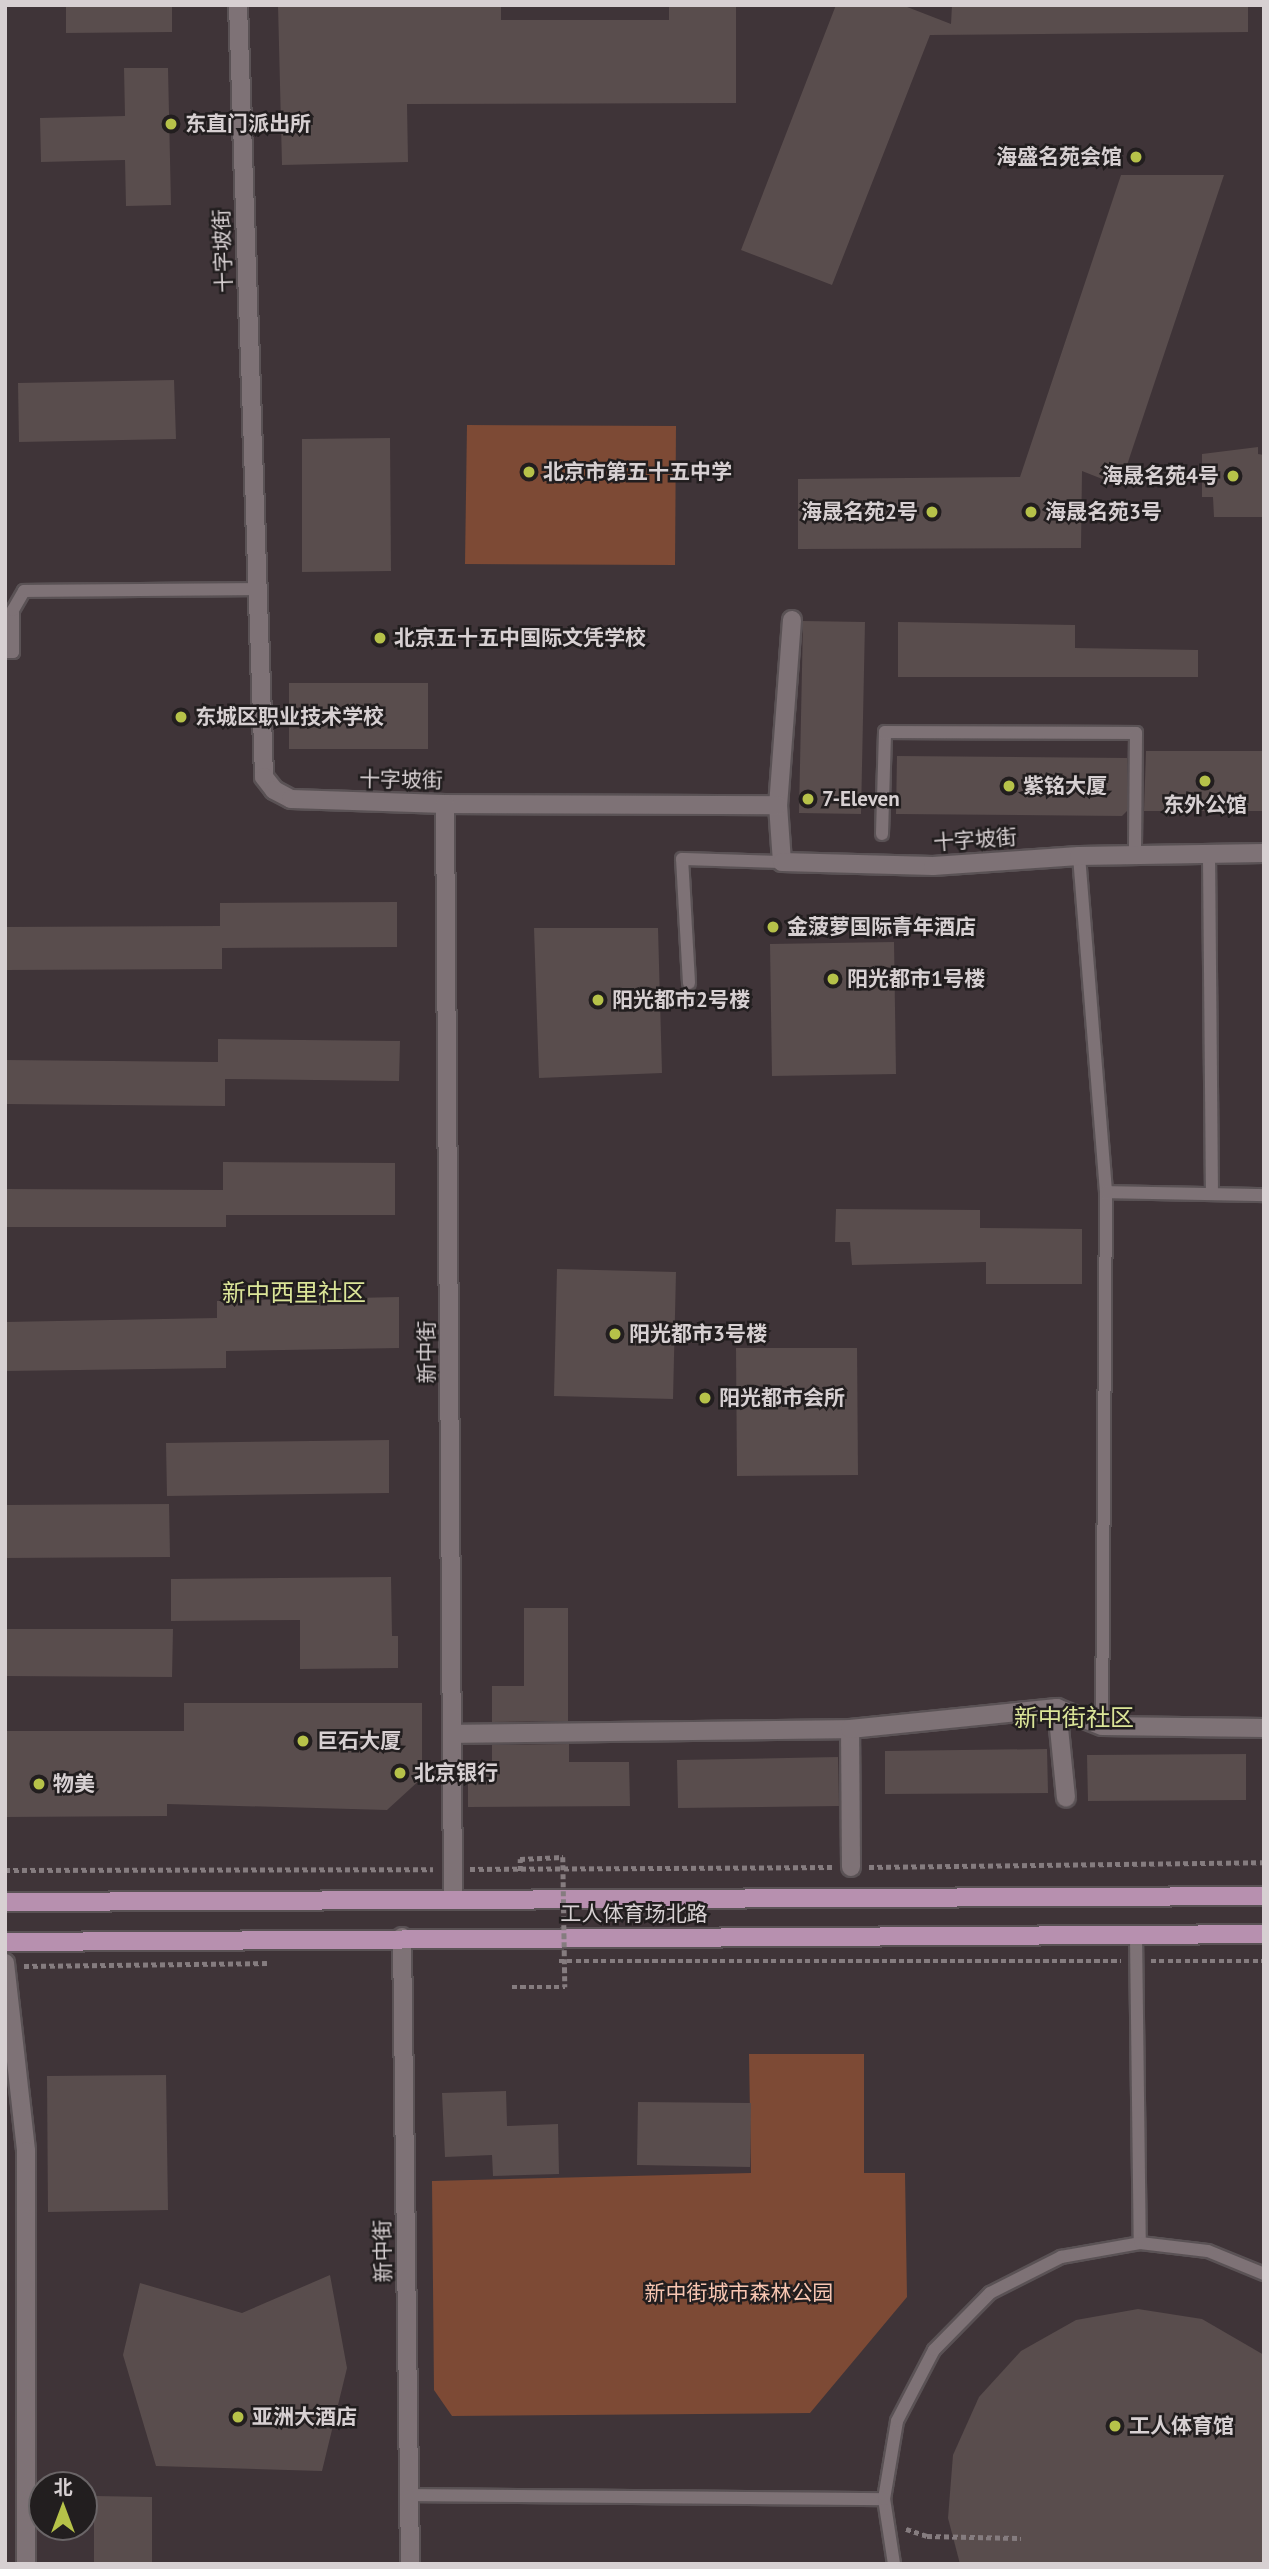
<!DOCTYPE html>
<html>
<head>
<meta charset="utf-8">
<style>
  body { margin:0 }
  #map { position:relative; width:1269px; height:2569px; overflow:hidden; background:#3f3438; font-family:"PT Sans","Noto Sans SC",sans-serif }
  div>[style] { position:absolute }
  .green>* { inset:0; background:#7d4a35 }
  .building>* { inset:0; background:#594d4d }
  .path>* { height:4.5px; margin-top:-2.25px; transform-origin:0; background:repeating-linear-gradient(90deg,#857c7f 0 5px,transparent 0 8.5px) }
  .roads { filter:drop-shadow(2px 0 #5a5255) drop-shadow(-2px 0 #5a5255) drop-shadow(0 2px #5a5255) drop-shadow(0 -2px #5a5255) }
  .lane>* { height:12px; margin:-6px; padding:0 6px; transform-origin:6px; border-radius:6px; background:#7e7276 }
  .street>* { height:18px; margin:-9px; padding:0 9px; transform-origin:9px; border-radius:9px; background:#7e7276 }
  .secondary>* { height:18px; margin:-9px; padding:0 9px; transform-origin:9px; border-radius:9px; background:#7e7276 }
  .primary>* { height:18px; margin:-9px; padding:0 9px; transform-origin:9px; border-radius:9px; background:#b790af }
  .path-bridge>* { height:4.5px; margin-top:-2.25px; transform-origin:0; background:repeating-linear-gradient(90deg,#857c7f 0 5px,transparent 0 8.5px) }
  .dots>* { width:19px; height:19px; translate:-50% -50%; box-sizing:border-box; border:4px solid #221e1f; border-radius:50% }
  span { translate:-50% -50%; white-space:nowrap; text-align:center; line-height:1.15; -webkit-text-stroke:5px #221e1f; paint-order:stroke }
  .poi-label { font-size:21px; color:#d7d0d2; font-weight:700 }
  .left { translate:0 -50%; text-align:left }
  .right { translate:-100% -50%; text-align:right }
  .street-label { font-size:21px; color:#d7d0d2 }
  .park-label { font-size:21px; color:#f8c6b2 }
  .quarter-label { font-size:24px; color:#dbe598 }
  .frame { position:absolute; inset:0; border:7px solid #d7d0d2; pointer-events:none }
  .north { position:absolute; left:28px; top:2471px; width:70px; height:70px; box-sizing:border-box; background:#221e1f; border:2px solid #6a6567; border-radius:50%; rotate:0deg; font-size:19px; font-weight:700; line-height:28px; text-align:center; color:#d7d0d2 }
  .north::after { content:''; display:block; margin:auto; width:24px; height:32px; background:#b6c249; clip-path:polygon(50% 0,100% 100%,50% 72%,0 100%) }
</style>
</head>
<body>
<div id="map">
  <div class="green">
    <i style="clip-path:polygon(467px 425px,676px 426px,675px 565px,465px 564px)"></i>
    <i style="clip-path:polygon(749px 2054px,864px 2054px,864px 2173px,905px 2173px,907px 2297px,810px 2413px,452px 2416px,434px 2390px,432px 2181px,751px 2173px)"></i>
  </div>
  <div class="building">
    <i style="clip-path:polygon(66px 5px,172px 5px,172px 32px,66px 33px)"></i>
    <i style="clip-path:polygon(278px 5px,501px 5px,501px 20px,669px 20px,669px 5px,736px 5px,736px 103px,407px 104px,408px 162px,282px 165px)"></i>
    <i style="clip-path:polygon(836px 5px,902px 5px,951px 24px,952px 5px,1248px 5px,1248px 32px,930px 35px,832px 285px,741px 250px)"></i>
    <i style="clip-path:polygon(124px 68px,168px 68px,171px 205px,126px 206px,125px 160px,41px 162px,40px 118px,125px 116px)"></i>
    <i style="clip-path:polygon(1121px 175px,1224px 175px,1120px 486px,1082px 471px,1081px 548px,798px 549px,798px 479px,1020px 477px)"></i>
    <i style="clip-path:polygon(174px 380px,176px 439px,19px 442px,18px 383px)"></i>
    <i style="clip-path:polygon(390px 438px,391px 571px,302px 572px,302px 439px)"></i>
    <i style="clip-path:polygon(1258px 447px,1258px 454px,1264px 455px,1264px 517px,1214px 517px,1213px 497px,1202px 497px,1202px 454px)"></i>
    <i style="clip-path:polygon(803px 621px,865px 622px,861px 814px,799px 813px)"></i>
    <i style="clip-path:polygon(898px 622px,1075px 625px,1075px 648px,1198px 650px,1198px 677px,898px 677px)"></i>
    <i style="clip-path:polygon(289px 683px,428px 683px,428px 749px,289px 749px)"></i>
    <i style="clip-path:polygon(1146px 751px,1264px 751px,1264px 811px,1144px 811px)"></i>
    <i style="clip-path:polygon(897px 756px,1127px 758px,1127px 811px,1122px 816px,896px 814px)"></i>
    <i style="clip-path:polygon(397px 902px,397px 947px,222px 948px,222px 969px,5px 970px,5px 927px,220px 926px,220px 903px)"></i>
    <i style="clip-path:polygon(534px 928px,658px 928px,662px 1073px,539px 1078px)"></i>
    <i style="clip-path:polygon(894px 942px,896px 1074px,772px 1076px,770px 944px)"></i>
    <i style="clip-path:polygon(218px 1039px,400px 1041px,399px 1081px,225px 1079px,225px 1106px,5px 1104px,5px 1060px,218px 1062px)"></i>
    <i style="clip-path:polygon(223px 1162px,395px 1163px,395px 1215px,226px 1215px,226px 1227px,5px 1227px,5px 1189px,223px 1190px)"></i>
    <i style="clip-path:polygon(836px 1209px,980px 1210px,980px 1228px,1082px 1229px,1082px 1284px,986px 1284px,986px 1262px,852px 1265px,850px 1242px,835px 1242px)"></i>
    <i style="clip-path:polygon(557px 1269px,676px 1272px,673px 1399px,554px 1396px)"></i>
    <i style="clip-path:polygon(399px 1297px,399px 1348px,226px 1351px,226px 1368px,5px 1371px,5px 1322px,217px 1318px,217px 1301px)"></i>
    <i style="clip-path:polygon(736px 1348px,857px 1348px,858px 1475px,737px 1476px)"></i>
    <i style="clip-path:polygon(389px 1440px,389px 1493px,167px 1496px,166px 1443px)"></i>
    <i style="clip-path:polygon(169px 1504px,170px 1557px,5px 1558px,5px 1505px)"></i>
    <i style="clip-path:polygon(391px 1577px,392px 1636px,398px 1636px,398px 1668px,300px 1669px,300px 1620px,171px 1621px,171px 1579px)"></i>
    <i style="clip-path:polygon(524px 1608px,568px 1608px,568px 1721px,492px 1722px,492px 1686px,524px 1686px)"></i>
    <i style="clip-path:polygon(5px 1629px,173px 1629px,172px 1677px,5px 1676px)"></i>
    <i style="clip-path:polygon(184px 1703px,422px 1703px,422px 1778px,387px 1810px,167px 1804px,167px 1816px,5px 1817px,5px 1731px,184px 1731px)"></i>
    <i style="clip-path:polygon(569px 1744px,569px 1762px,629px 1762px,630px 1806px,468px 1807px,468px 1762px,492px 1762px,492px 1745px)"></i>
    <i style="clip-path:polygon(1047px 1749px,1048px 1793px,885px 1794px,885px 1751px)"></i>
    <i style="clip-path:polygon(1246px 1754px,1246px 1800px,1088px 1801px,1087px 1755px)"></i>
    <i style="clip-path:polygon(838px 1757px,839px 1806px,678px 1808px,677px 1760px)"></i>
    <i style="clip-path:polygon(166px 2075px,168px 2210px,48px 2212px,47px 2076px)"></i>
    <i style="clip-path:polygon(506px 2091px,507px 2126px,558px 2124px,559px 2174px,493px 2176px,492px 2155px,445px 2157px,442px 2093px)"></i>
    <i style="clip-path:polygon(638px 2102px,751px 2103px,750px 2167px,637px 2165px)"></i>
    <i style="clip-path:polygon(330px 2275px,347px 2368px,322px 2471px,156px 2466px,123px 2355px,140px 2283px,242px 2313px)"></i>
    <i style="clip-path:polygon(1138px 2309px,1202px 2319px,1264px 2355px,1264px 2564px,960px 2564px,948px 2518px,953px 2455px,979px 2397px,1021px 2351px,1076px 2320px)"></i>
    <i style="clip-path:polygon(94px 2496px,152px 2497px,152px 2564px,94px 2564px)"></i>
  </div>
  <div class="path">
    <i style="left:869px;top:1867px;width:395px;rotate:-0.7deg"></i>
    <i style="left:470px;top:1869px;width:362px;rotate:-0.3deg"></i>
    <i style="left:5px;top:1870px;width:428px;rotate:-0.1deg"></i>
    <i style="left:520px;top:1871px;width:12px;rotate:-90deg"></i>
    <i style="left:520px;top:1859px;width:43px;rotate:-2.7deg"></i>
    <i style="left:559px;top:1961px;width:562px"></i>
    <i style="left:1151px;top:1961px;width:113px"></i>
    <i style="left:24px;top:1966px;width:243px;rotate:-0.7deg"></i>
    <i style="left:512px;top:1987px;width:53px"></i>
    <i style="left:906px;top:2529px;width:22px;rotate:18deg"></i>
    <i style="left:927px;top:2536px;width:94px;rotate:1.2deg"></i>
  </div>
  <div class="roads">
    <div class="lane">
      <i style="left:5px;top:652px;width:8px"></i>
      <i style="left:13px;top:652px;width:42px;rotate:-90deg"></i>
      <i style="left:13px;top:610px;width:22px;rotate:-60deg"></i>
      <i style="left:24px;top:591px;width:233px;rotate:-0.5deg"></i>
      <i style="left:882px;top:834px;width:102px;rotate:-88.3deg"></i>
      <i style="left:885px;top:732px;width:251px;rotate:0.2deg"></i>
      <i style="left:1136px;top:733px;width:122px;rotate:90.5deg"></i>
      <i style="left:1209px;top:854px;width:339px;rotate:89.5deg"></i>
      <i style="left:1079px;top:856px;width:337px;rotate:85.4deg"></i>
      <i style="left:689px;top:983px;width:124px;rotate:-93.2deg"></i>
      <i style="left:682px;top:859px;width:100px;rotate:1.7deg"></i>
      <i style="left:1102px;top:1726px;width:534px;rotate:-89.57deg"></i>
      <i style="left:1106px;top:1192px;width:158px;rotate:1.1deg"></i>
      <i style="left:1136px;top:1935px;width:308px;rotate:89.3deg"></i>
      <i style="left:409px;top:2495px;width:475px;rotate:0.5deg"></i>
      <i style="left:894px;top:2564px;width:66px;rotate:-98.7deg"></i>
      <i style="left:884px;top:2499px;width:79px;rotate:-80.5deg"></i>
      <i style="left:897px;top:2421px;width:80px;rotate:-62.5deg"></i>
      <i style="left:934px;top:2350px;width:80px;rotate:-45.5deg"></i>
      <i style="left:990px;top:2293px;width:80px;rotate:-26.9deg"></i>
      <i style="left:1061px;top:2257px;width:80px;rotate:-10deg"></i>
      <i style="left:1140px;top:2243px;width:68px;rotate:6.7deg"></i>
      <i style="left:1208px;top:2251px;width:61px;rotate:22.3deg"></i>
    </div>
    <div class="street">
      <i style="left:792px;top:620px;width:186px;rotate:94.3deg"></i>
      <i style="left:778px;top:805px;width:57px;rotate:86deg"></i>
      <i style="left:782px;top:862px;width:151px;rotate:1.5deg"></i>
      <i style="left:933px;top:866px;width:146px;rotate:-3.9deg"></i>
      <i style="left:1079px;top:856px;width:185px;rotate:-0.9deg"></i>
      <i style="left:445px;top:804px;width:333px;rotate:0.2deg"></i>
      <i style="left:1057px;top:1708px;width:90px;rotate:84.3deg"></i>
      <i style="left:453px;top:1734px;width:397px;rotate:-0.7deg"></i>
      <i style="left:851px;top:1867px;width:138px;rotate:-90.4deg"></i>
      <i style="left:850px;top:1729px;width:208px;rotate:-5.8deg"></i>
      <i style="left:1057px;top:1708px;width:48px;rotate:21.8deg"></i>
      <i style="left:1102px;top:1726px;width:162px;rotate:0.7deg"></i>
      <i style="left:5px;top:1963px;width:189px;rotate:83.6deg"></i>
      <i style="left:26px;top:2151px;width:413px;rotate:90deg"></i>
    </div>
    <div class="secondary">
      <i style="left:238px;top:5px;width:772px;rotate:88.07deg"></i>
      <i style="left:264px;top:777px;width:16px;rotate:52deg"></i>
      <i style="left:274px;top:790px;width:19px;rotate:28deg"></i>
      <i style="left:291px;top:799px;width:154px;rotate:1.9deg"></i>
      <i style="left:445px;top:804px;width:1095px;rotate:89.58deg"></i>
      <i style="left:402px;top:1937px;width:627px;rotate:89.27deg"></i>
    </div>
    <div class="primary">
      <i style="left:5px;top:1902px;width:1259px;rotate:-0.27deg"></i>
      <i style="left:5px;top:1942px;width:1259px;rotate:-0.36deg"></i>
    </div>
  </div>
  <div class="path-bridge">
    <i style="left:563px;top:1857px;width:130px;rotate:89.1deg"></i>
  </div>
  <div class="dots">
    <i style="left:171px;top:124px;background:#b6c249"></i>
    <i style="left:1136px;top:157px;background:#b6c249"></i>
    <i style="left:529px;top:472px;background:#b6c249"></i>
    <i style="left:1233px;top:476px;background:#b6c249"></i>
    <i style="left:932px;top:512px;background:#b6c249"></i>
    <i style="left:1031px;top:512px;background:#b6c249"></i>
    <i style="left:380px;top:638px;background:#b6c249"></i>
    <i style="left:181px;top:717px;background:#b6c249"></i>
    <i style="left:1205px;top:781px;background:#b6c249"></i>
    <i style="left:1009px;top:786px;background:#b6c249"></i>
    <i style="left:808px;top:799px;background:#b6c249"></i>
    <i style="left:773px;top:927px;background:#b6c249"></i>
    <i style="left:833px;top:979px;background:#b6c249"></i>
    <i style="left:598px;top:1000px;background:#b6c249"></i>
    <i style="left:615px;top:1334px;background:#b6c249"></i>
    <i style="left:705px;top:1398px;background:#b6c249"></i>
    <i style="left:303px;top:1741px;background:#b6c249"></i>
    <i style="left:400px;top:1773px;background:#b6c249"></i>
    <i style="left:39px;top:1784px;background:#b6c249"></i>
    <i style="left:238px;top:2417px;background:#b6c249"></i>
    <i style="left:1115px;top:2426px;background:#b6c249"></i>
  </div>
  <div class="poi-label">
    <span class="left" style="left:185px;top:124px">东直门派出所</span>
    <span class="right" style="left:1122px;top:157px">海盛名苑会馆</span>
    <span class="left" style="left:543px;top:472px">北京市第五十五中学</span>
    <span class="right" style="left:1219px;top:476px">海晟名苑4号</span>
    <span class="right" style="left:918px;top:512px">海晟名苑2号</span>
    <span class="left" style="left:1045px;top:512px">海晟名苑3号</span>
    <span class="left" style="left:394px;top:638px">北京五十五中国际文凭学校</span>
    <span class="left" style="left:195px;top:717px">东城区职业技术学校</span>
    <span class="left" style="left:1023px;top:786px">紫铭大厦</span>
    <span class="left" style="left:822px;top:799px">7-Eleven</span>
    <span style="left:1205px;top:805px">东外公馆</span>
    <span class="left" style="left:787px;top:927px">金菠萝国际青年酒店</span>
    <span class="left" style="left:847px;top:979px">阳光都市1号楼</span>
    <span class="left" style="left:612px;top:1000px">阳光都市2号楼</span>
    <span class="left" style="left:629px;top:1334px">阳光都市3号楼</span>
    <span class="left" style="left:719px;top:1398px">阳光都市会所</span>
    <span class="left" style="left:317px;top:1741px">巨石大厦</span>
    <span class="left" style="left:414px;top:1773px">北京银行</span>
    <span class="left" style="left:53px;top:1784px">物美</span>
    <span class="left" style="left:252px;top:2417px">亚洲大酒店</span>
    <span class="left" style="left:1129px;top:2426px">工人体育馆</span>
  </div>
  <div class="street-label">
    <span style="left:223px;top:251px;rotate:-92deg">十字坡街</span>
    <span style="left:401px;top:780px;rotate:1deg">十字坡街</span>
    <span style="left:975px;top:840px;rotate:-4deg">十字坡街</span>
    <span style="left:427px;top:1352px;rotate:-90deg">新中街</span>
    <span style="left:634px;top:1914px">工人体育场北路</span>
    <span style="left:383px;top:2251px;rotate:-91deg">新中街</span>
  </div>
  <div class="park-label">
    <span style="left:739px;top:2293px">新中街城市森林公园</span>
  </div>
  <div class="quarter-label">
    <span style="left:294px;top:1293px">新中西里社区</span>
    <span style="left:1074px;top:1718px">新中街社区</span>
  </div>
  <div class="frame"></div>
  <div class="north">北</div>
</div>
</body>
</html>
